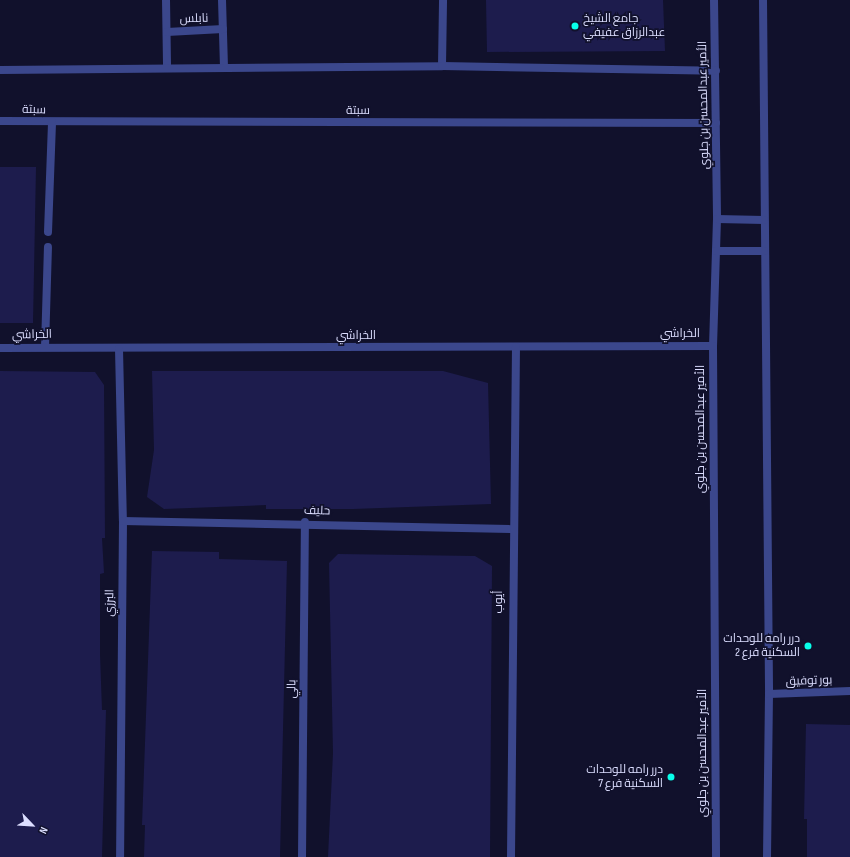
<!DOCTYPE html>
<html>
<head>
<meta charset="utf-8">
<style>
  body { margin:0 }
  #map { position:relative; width:850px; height:857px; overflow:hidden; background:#11112c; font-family:"Sofia Sans Condensed",Cairo,sans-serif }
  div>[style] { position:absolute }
  .building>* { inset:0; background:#1d1c4d }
  .street>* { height:8px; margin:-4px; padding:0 4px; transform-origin:4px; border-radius:4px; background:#3b478c }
  .dots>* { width:11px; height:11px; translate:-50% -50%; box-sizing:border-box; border:2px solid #11112c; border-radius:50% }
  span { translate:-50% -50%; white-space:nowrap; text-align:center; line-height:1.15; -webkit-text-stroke:3.5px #11112c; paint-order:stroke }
  .street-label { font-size:12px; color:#dcdeff }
  .poi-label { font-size:12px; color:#dcdeff }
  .left { translate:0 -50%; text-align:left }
  .right { translate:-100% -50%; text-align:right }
  .north { position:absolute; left:12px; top:805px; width:40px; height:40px; -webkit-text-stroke:3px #11112c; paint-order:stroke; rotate:115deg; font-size:11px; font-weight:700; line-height:16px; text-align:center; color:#dcdeff }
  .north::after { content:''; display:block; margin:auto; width:14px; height:18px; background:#dcdeff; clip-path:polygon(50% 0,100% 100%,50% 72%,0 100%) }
</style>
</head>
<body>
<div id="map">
  <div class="building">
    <i style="clip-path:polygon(486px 0,663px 0,665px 51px,487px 52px)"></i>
    <i style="clip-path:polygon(0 167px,36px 167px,33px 323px,0 323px)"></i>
    <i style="clip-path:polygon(0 371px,95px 372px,104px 385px,105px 538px,102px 538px,104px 573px,100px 574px,100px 654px,102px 710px,106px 710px,102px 857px,0 857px)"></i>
    <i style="clip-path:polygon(152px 371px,443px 371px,488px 383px,491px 504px,353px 509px,266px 509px,266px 505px,164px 509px,147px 497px,154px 450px)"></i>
    <i style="clip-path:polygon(152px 551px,219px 552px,219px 559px,287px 561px,280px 857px,144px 857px,145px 825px,142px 825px)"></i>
    <i style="clip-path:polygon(338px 554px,475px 556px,492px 566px,490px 857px,328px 857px,333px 753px,329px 563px)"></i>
    <i style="clip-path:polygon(806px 724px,850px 725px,850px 857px,807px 857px,807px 819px,804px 819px)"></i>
  </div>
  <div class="street">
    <i style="left:166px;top:0;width:67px;rotate:89.1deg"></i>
    <i style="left:222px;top:0;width:66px;rotate:88.3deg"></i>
    <i style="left:714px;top:0;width:219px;rotate:89.2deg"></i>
    <i style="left:717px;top:219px;width:127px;rotate:91.8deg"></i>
    <i style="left:713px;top:346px;width:511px;rotate:89.66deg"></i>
    <i style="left:763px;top:0;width:694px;rotate:89.5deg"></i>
    <i style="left:769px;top:694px;width:163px;rotate:90.7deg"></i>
    <i style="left:167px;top:32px;width:56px;rotate:-3.1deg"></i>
    <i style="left:442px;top:66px;width:66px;rotate:-89.1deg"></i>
    <i style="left:0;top:70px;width:442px;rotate:-0.5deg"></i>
    <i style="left:442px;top:66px;width:274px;rotate:1deg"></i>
    <i style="left:0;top:121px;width:716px;rotate:0.16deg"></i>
    <i style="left:717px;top:219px;width:47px;rotate:1.2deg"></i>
    <i style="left:48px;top:232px;width:110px;rotate:-87.9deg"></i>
    <i style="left:716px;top:251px;width:48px"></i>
    <i style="left:45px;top:347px;width:100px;rotate:-88.3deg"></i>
    <i style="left:0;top:348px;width:713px;rotate:-0.16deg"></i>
    <i style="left:119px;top:349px;width:172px;rotate:88.7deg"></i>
    <i style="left:123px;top:521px;width:336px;rotate:90.5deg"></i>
    <i style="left:123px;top:521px;width:388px;rotate:1.2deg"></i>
    <i style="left:769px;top:694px;width:81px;rotate:-2.1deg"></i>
    <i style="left:302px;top:857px;width:335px;rotate:-89.5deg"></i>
    <i style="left:511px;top:857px;width:510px;rotate:-89.44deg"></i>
  </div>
  <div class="dots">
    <i style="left:575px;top:26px;background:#08ffea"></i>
    <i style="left:808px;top:646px;background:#08ffea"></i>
    <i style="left:671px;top:777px;background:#08ffea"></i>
  </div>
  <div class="street-label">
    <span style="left:194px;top:19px;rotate:-2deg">نابلس</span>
    <span style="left:704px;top:105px;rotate:-91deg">الأمير عبدالمحسن بن جلوي</span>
    <span style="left:34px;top:110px;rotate:1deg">سبتة</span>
    <span style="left:358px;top:111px">سبتة</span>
    <span style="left:680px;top:334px">الخراشي</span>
    <span style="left:32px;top:335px;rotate:-1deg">الخراشي</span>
    <span style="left:356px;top:336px">الخراشي</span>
    <span style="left:701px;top:429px;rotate:-90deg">الأمير عبدالمحسن بن جلوي</span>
    <span style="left:317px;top:511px;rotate:2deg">حليف</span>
    <span style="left:499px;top:602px;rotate:-90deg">أيوب</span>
    <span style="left:110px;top:603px;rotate:-89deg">البرزي</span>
    <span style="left:809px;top:681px;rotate:-2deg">بور توفيق</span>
    <span style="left:292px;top:689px;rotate:-89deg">بالي</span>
    <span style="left:703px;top:753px;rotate:-90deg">الأمير عبدالمحسن بن جلوي</span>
  </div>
  <div class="poi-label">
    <span class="left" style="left:583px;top:26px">جامع الشيخ<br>عبدالرزاق عفيفي</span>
    <span class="right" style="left:800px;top:646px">درر رامه للوحدات<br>السكنية فرع 2</span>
    <span class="right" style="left:663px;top:777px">درر رامه للوحدات<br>السكنية فرع 7</span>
  </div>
  <div class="north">N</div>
</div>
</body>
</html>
